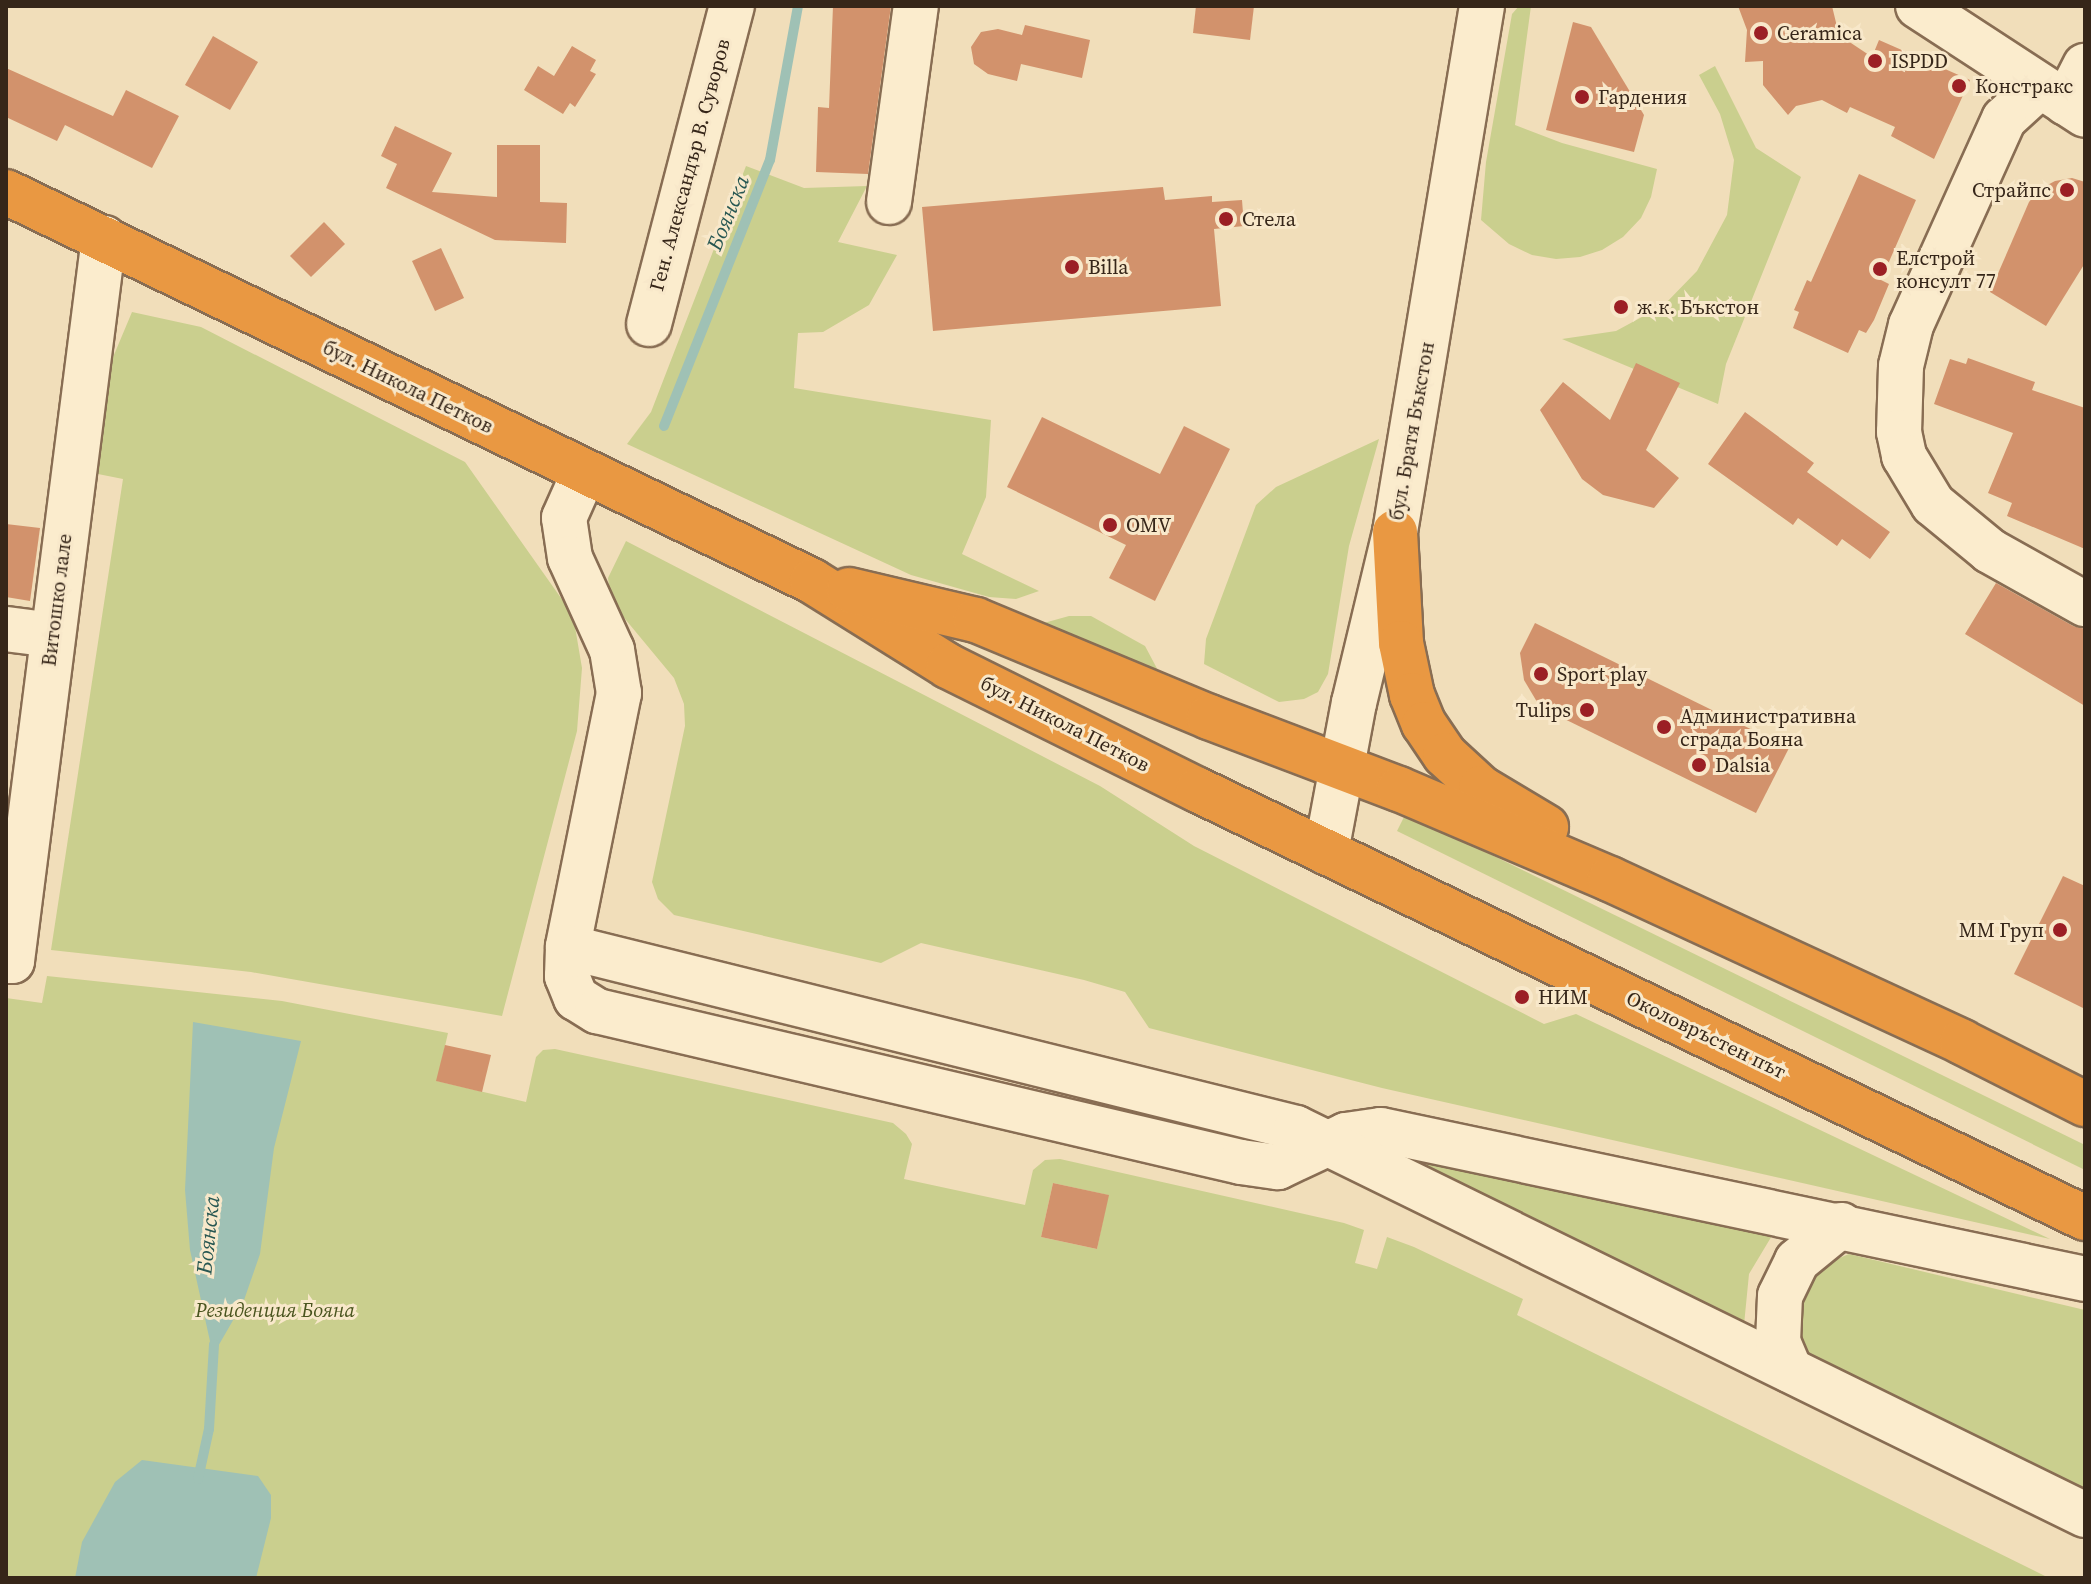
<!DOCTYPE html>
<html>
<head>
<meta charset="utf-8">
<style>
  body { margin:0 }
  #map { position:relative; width:2091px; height:1584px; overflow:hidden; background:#f1deba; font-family:"Source Serif 4",serif }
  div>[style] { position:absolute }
  .green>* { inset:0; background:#cacf8e }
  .water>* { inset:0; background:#9fc1b5 }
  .stream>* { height:10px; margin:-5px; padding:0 5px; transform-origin:5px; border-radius:5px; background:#9fc1b5 }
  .building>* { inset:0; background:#d2926c }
  .roads { filter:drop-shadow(2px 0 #886d53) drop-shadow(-2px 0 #886d53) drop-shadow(0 2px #886d53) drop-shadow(0 -2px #886d53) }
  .minor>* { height:44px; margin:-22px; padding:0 22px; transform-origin:22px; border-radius:22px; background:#fbeccd }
  .highway>* { height:44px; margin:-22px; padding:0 22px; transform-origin:22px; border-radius:22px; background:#e99842 }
  .dots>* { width:22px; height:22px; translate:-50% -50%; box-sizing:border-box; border:4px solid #f8e8ca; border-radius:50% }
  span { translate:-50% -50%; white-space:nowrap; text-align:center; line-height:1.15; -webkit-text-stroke:6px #f8e8ca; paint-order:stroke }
  .poi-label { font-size:20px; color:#362619 }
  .left { translate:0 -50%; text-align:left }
  .right { translate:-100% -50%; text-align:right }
  .street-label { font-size:20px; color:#362619 }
  .park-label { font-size:20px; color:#49541e; font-style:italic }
  .water-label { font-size:22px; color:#275752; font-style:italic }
  .frame { position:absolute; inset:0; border:8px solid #362619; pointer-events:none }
</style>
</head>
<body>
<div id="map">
  <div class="green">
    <i style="clip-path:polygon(1519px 6px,1531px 6px,1515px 125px,1562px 143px,1657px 169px,1651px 197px,1641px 218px,1623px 237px,1602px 250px,1580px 257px,1556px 259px,1532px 255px,1509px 244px,1481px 220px,1486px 162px,1512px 14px)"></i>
    <i style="clip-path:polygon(1715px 66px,1756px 148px,1801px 177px,1726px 364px,1718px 404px,1562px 339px,1616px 331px,1664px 305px,1697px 271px,1727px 215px,1734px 160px,1720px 114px,1699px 75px)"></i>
    <i style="clip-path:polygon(746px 166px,804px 188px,867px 186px,838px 242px,897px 255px,869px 305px,823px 332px,798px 333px,794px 388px,991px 420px,986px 497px,962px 554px,1039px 591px,1016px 599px,989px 597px,911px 575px,627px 444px,651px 412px)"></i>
    <i style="clip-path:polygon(132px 312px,201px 327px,465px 462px,573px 615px,582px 668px,577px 731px,502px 1016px,251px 972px,51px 950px,123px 479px,98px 474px,111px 362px)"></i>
    <i style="clip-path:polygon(1379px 439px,1349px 546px,1328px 674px,1318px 692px,1304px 699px,1279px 702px,1204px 664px,1206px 639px,1256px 505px,1276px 487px)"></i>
    <i style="clip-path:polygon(626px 541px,1100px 786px,1194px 846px,1544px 1024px,1576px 1014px,2050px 1239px,1382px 1088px,1149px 1028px,1125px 992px,1084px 980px,921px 943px,881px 963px,674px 915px,658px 899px,652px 882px,685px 726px,684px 704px,674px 678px,611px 602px,608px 578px)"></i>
    <i style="clip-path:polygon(1069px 616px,1091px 616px,1145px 646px,1162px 678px,1026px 628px)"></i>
    <i style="clip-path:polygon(1406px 813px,2085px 1145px,2085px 1170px,1397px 831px)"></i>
    <i style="clip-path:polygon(evenodd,47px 976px,282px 1001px,448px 1033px,437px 1081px,526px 1102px,536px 1057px,543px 1050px,555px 1049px,893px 1123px,906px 1134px,912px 1144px,904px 1179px,1025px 1205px,1033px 1170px,1045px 1160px,1060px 1159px,1344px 1223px,1364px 1230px,1355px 1263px,1377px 1269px,1387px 1237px,1414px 1247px,1523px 1299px,1517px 1315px,2049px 1578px,6px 1578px,6px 998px,42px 1003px,47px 976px,1053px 1183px,1108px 1195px,1097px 1249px,1041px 1237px,1053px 1183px)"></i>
    <i style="clip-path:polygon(1376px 1149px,1773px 1234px,1749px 1274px,1743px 1335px)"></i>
    <i style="clip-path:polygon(1849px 1254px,2085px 1310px,2085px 1504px,1794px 1352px,1797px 1288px,1818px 1267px)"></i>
  </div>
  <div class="water">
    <i style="clip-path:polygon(193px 1022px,301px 1041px,274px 1148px,260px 1254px,243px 1303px,213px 1355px,190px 1250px,185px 1190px)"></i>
    <i style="clip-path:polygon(142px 1460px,258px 1476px,271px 1495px,271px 1518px,256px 1578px,75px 1578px,82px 1542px,115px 1482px)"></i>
  </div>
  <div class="stream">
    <i style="left:664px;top:426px;width:286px;rotate:-68.3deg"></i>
    <i style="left:770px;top:160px;width:157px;rotate:-79.7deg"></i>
    <i style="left:198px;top:1479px;width:51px;rotate:-77.6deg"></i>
    <i style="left:209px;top:1429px;width:85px;rotate:-86.6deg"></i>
  </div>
  <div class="building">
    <i style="clip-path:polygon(833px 6px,891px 6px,868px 174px,816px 172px,818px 107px,829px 108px)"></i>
    <i style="clip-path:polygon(1196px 6px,1254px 6px,1250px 40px,1193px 33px)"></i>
    <i style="clip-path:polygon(1738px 6px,1832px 6px,1839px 35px,1872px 57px,1879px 40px,1970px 80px,1934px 159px,1891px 136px,1895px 127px,1850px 107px,1847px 113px,1822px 100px,1796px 106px,1788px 115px,1763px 85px,1763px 61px,1745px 62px,1747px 30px)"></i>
    <i style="clip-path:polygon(1573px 22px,1591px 27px,1644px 115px,1634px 152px,1546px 130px)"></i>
    <i style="clip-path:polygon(1025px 25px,1090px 40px,1082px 78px,1021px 64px,1017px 81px,988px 74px,974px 64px,971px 47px,981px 32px,998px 29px,1022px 35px)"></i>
    <i style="clip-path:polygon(213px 36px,258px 62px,230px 110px,185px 85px)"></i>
    <i style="clip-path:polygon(572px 46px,596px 60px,590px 71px,596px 74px,575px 107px,570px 103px,563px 114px,524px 90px,538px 66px,554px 76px)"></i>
    <i style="clip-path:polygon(6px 68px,113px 116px,126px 90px,179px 116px,152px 168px,65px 125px,57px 141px,6px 117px)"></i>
    <i style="clip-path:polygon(395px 126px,452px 153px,432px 192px,497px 197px,497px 145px,540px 145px,540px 202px,567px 203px,566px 243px,495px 240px,386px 188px,397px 164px,381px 156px)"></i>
    <i style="clip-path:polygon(1859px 174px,1916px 200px,1881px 280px,1889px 284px,1874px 320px,1866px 333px,1859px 330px,1848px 353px,1793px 328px,1799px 312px,1794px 310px,1807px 280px,1811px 282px)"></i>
    <i style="clip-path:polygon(2072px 178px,2085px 182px,2085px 263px,2046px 326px,1990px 292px,2029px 202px,2040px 189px,2055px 181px)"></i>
    <i style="clip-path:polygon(1163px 187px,1165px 200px,1212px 196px,1212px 202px,1242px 200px,1244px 226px,1214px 229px,1221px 306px,933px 331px,922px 207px)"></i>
    <i style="clip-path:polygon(324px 222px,345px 244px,311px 277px,290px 256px)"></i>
    <i style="clip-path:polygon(441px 248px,464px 298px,435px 311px,412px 261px)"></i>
    <i style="clip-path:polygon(1968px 358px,2035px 382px,2032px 390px,2085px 408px,2085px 549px,2007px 516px,2012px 503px,1988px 493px,2013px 433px,1934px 404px,1950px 359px,1966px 364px)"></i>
    <i style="clip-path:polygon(1636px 363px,1680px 383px,1646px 450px,1679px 478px,1654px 508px,1603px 495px,1582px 479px,1540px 410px,1563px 382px,1610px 420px)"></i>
    <i style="clip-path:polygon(1745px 412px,1814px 463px,1807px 472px,1890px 532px,1870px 559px,1842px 539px,1837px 546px,1798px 518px,1793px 525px,1708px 464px)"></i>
    <i style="clip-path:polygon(1042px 417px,1160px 474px,1184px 426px,1230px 449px,1155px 601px,1109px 578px,1126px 545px,1007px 487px)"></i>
    <i style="clip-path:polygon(6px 524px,40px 528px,30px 601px,6px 597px)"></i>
    <i style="clip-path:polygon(1996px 583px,2073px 626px,2085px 629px,2085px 706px,1965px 634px)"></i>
    <i style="clip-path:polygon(1535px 623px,1789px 748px,1756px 813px,1540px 707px,1524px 680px,1520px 653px)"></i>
    <i style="clip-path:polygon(2063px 876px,2085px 886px,2085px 1009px,2014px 974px)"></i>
    <i style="clip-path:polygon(445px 1045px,491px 1055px,482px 1092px,436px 1081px)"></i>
    <i style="clip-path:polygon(1053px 1183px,1109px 1195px,1097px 1249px,1041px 1237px)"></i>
  </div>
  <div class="roads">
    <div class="minor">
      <i style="left:1918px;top:6px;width:199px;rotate:33.1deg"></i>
      <i style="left:2039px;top:87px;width:47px;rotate:137.6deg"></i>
      <i style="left:2004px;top:119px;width:226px;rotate:114.3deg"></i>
      <i style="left:1911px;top:325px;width:42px;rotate:103.7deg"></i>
      <i style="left:1901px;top:366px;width:66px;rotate:91.7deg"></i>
      <i style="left:1899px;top:432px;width:25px;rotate:78deg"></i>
      <i style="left:1904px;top:456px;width:56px;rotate:58.9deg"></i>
      <i style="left:1933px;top:504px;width:74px;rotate:39.5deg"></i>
      <i style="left:1990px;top:551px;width:109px;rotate:29.2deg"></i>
      <i style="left:2066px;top:103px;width:42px;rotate:-62.8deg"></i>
      <i style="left:889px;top:202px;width:198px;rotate:-82.2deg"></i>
      <i style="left:649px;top:324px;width:329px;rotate:-75.4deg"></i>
      <i style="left:584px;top:473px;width:49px;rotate:114deg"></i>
      <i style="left:564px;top:518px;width:40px;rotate:81.5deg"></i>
      <i style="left:570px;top:558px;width:101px;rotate:65.5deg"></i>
      <i style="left:612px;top:650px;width:44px;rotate:80.8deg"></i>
      <i style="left:619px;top:693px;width:259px;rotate:101.4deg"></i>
      <i style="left:568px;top:947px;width:29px;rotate:92deg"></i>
      <i style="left:567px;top:976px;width:24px;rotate:68deg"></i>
      <i style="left:576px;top:998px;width:25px;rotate:32deg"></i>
      <i style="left:597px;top:1011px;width:661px;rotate:13.2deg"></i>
      <i style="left:1241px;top:1162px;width:37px;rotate:8deg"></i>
      <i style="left:1278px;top:1167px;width:75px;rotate:-25.2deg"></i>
      <i style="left:1346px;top:1135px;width:35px;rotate:-8deg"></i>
      <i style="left:1381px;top:1130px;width:720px;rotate:11.95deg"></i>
      <i style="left:6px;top:629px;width:47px;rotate:7.3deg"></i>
      <i style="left:1326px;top:852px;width:152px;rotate:-79.4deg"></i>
      <i style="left:1354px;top:703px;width:176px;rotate:-76.5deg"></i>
      <i style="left:1395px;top:532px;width:533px;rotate:-80.61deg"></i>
      <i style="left:568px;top:947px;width:750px;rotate:13.96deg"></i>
      <i style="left:1296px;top:1128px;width:879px;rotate:26.13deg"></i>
      <i style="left:6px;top:961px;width:6px"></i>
      <i style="left:12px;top:961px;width:729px;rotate:-82.75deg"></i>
      <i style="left:1790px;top:1370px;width:30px;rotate:-113deg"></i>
      <i style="left:1778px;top:1342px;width:46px;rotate:-87.5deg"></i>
      <i style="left:1780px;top:1296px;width:39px;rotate:-64deg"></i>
      <i style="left:1797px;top:1261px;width:57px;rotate:-39.3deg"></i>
    </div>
    <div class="highway">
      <i style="left:6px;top:192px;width:895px;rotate:25.76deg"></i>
      <i style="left:812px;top:581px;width:160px;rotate:32deg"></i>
      <i style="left:948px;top:666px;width:279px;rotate:26.4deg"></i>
      <i style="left:1198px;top:790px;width:985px;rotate:25.76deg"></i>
      <i style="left:1395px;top:532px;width:111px;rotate:86.9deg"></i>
      <i style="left:1401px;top:643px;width:53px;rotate:78.1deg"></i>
      <i style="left:1412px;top:695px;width:31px;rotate:68deg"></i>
      <i style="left:1424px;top:724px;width:37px;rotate:56deg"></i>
      <i style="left:1445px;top:755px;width:49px;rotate:42.5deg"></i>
      <i style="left:1481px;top:788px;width:76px;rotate:31deg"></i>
      <i style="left:849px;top:590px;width:130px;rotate:13.3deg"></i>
      <i style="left:976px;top:620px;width:252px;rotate:22.6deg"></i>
      <i style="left:1209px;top:717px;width:203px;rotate:20.8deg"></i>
      <i style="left:1399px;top:789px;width:229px;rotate:23.1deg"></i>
      <i style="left:1610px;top:879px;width:388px;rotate:24.8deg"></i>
      <i style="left:1962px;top:1042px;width:138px;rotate:26.8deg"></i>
    </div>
  </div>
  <div class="dots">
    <i style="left:1761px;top:33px;background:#9b1f25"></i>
    <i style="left:1875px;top:61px;background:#9b1f25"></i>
    <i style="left:1959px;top:86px;background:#9b1f25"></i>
    <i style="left:1582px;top:97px;background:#9b1f25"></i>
    <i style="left:2067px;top:190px;background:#9b1f25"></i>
    <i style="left:1226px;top:219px;background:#9b1f25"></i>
    <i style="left:1072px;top:267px;background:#9b1f25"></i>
    <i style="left:1880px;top:269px;background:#9b1f25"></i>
    <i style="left:1621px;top:307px;background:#9b1f25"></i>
    <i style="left:1110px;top:525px;background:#9b1f25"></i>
    <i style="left:1541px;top:674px;background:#9b1f25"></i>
    <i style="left:1587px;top:710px;background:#9b1f25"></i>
    <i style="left:1664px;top:727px;background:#9b1f25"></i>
    <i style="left:1699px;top:765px;background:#9b1f25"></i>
    <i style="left:2060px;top:930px;background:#9b1f25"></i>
    <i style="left:1522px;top:997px;background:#9b1f25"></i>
  </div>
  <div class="poi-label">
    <span class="left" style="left:1777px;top:33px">Ceramica</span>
    <span class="left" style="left:1891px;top:61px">ISPDD</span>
    <span class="left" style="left:1975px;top:86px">Констракс</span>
    <span class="left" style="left:1598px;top:97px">Гардения</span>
    <span class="right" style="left:2051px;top:190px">Страйпс</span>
    <span class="left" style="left:1242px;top:219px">Стела</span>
    <span class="left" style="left:1896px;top:270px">Елстрой<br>консулт 77</span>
    <span class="left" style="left:1088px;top:267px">Billa</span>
    <span class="left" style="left:1637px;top:307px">ж.к. Бъкстон</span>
    <span class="left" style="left:1126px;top:525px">OMV</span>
    <span class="left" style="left:1557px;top:674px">Sport play</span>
    <span class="right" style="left:1571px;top:710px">Tulips</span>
    <span class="left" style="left:1680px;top:728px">Административна<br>сграда Бояна</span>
    <span class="left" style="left:1715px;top:765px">Dalsia</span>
    <span class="right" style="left:2044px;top:930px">ММ Груп</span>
    <span class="left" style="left:1538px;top:997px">НИМ</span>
  </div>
  <div class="street-label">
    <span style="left:690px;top:165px;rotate:-75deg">Ген. Александър В. Суворов</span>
    <span style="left:408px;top:387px;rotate:26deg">бул. Никола Петков</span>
    <span style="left:1412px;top:431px;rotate:-80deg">бул. Братя Бъкстон</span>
    <span style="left:57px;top:600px;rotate:-83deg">Витошко лале</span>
    <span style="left:1065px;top:724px;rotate:27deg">бул. Никола Петков</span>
    <span style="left:1706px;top:1035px;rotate:26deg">Околовръстен път</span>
  </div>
  <div class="park-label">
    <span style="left:275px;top:1310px">Резиденция Бояна</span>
  </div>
  <div class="water-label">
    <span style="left:728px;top:213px;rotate:-68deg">Боянска</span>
    <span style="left:208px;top:1235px;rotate:-84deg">Боянска</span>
  </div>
  <div class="frame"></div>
</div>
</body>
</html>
